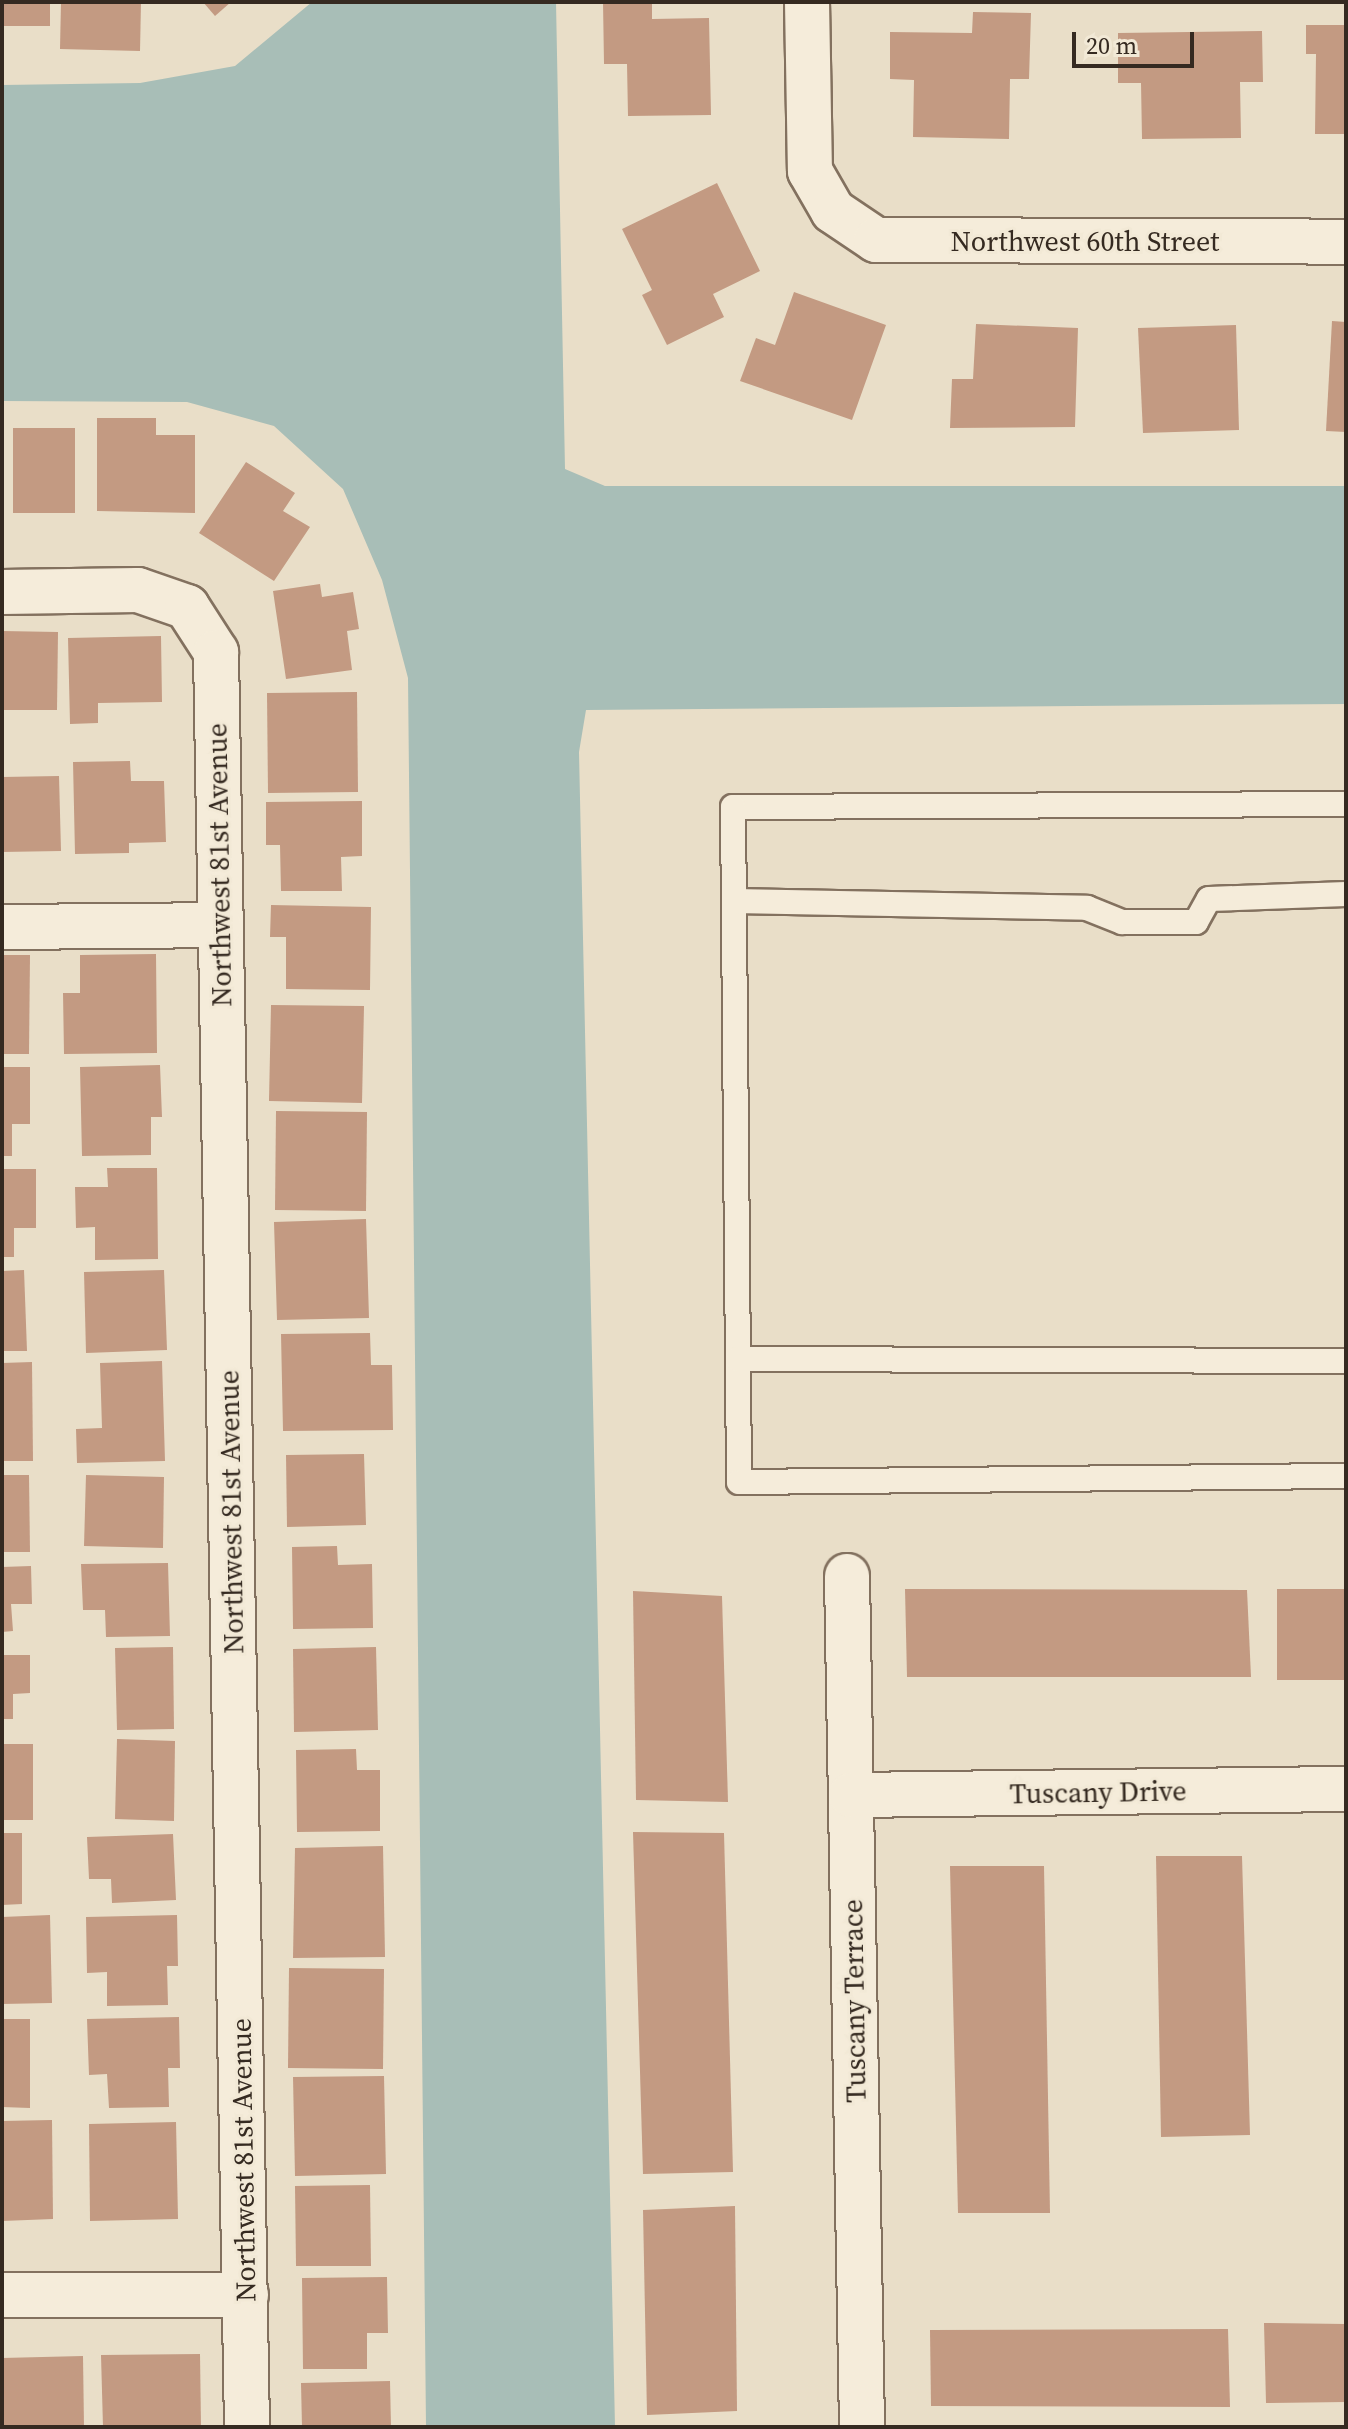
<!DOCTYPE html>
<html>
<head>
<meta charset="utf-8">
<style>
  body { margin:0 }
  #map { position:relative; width:1348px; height:2429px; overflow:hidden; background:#e9dec8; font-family:"Source Serif 4",serif }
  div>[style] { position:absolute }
  .water>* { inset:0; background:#a8beb7 }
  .building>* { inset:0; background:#c39a82 }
  .roads { filter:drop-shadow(2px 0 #83715f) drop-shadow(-2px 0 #83715f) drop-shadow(0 2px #83715f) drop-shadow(0 -2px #83715f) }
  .service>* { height:24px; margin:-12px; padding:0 12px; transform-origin:12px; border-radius:12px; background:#f5ecda }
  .minor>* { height:44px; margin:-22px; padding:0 22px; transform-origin:22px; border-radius:22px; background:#f5ecda }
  span { translate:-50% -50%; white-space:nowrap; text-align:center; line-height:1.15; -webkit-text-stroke:6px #f2e9d6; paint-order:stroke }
  .street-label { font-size:28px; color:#352a21 }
  .frame { position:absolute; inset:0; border:4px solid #352a21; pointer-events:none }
  .scale { position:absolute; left:1072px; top:32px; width:122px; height:36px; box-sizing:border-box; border:4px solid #352a21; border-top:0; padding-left:10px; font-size:24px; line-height:28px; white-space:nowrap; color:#352a21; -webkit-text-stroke:6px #f2e9d6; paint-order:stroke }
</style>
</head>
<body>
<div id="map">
  <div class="water">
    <i style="clip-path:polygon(312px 2px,556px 2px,565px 469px,605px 486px,1346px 486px,1346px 704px,586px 710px,579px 752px,615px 2427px,426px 2427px,408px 678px,382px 580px,343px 489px,274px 426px,187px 402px,2px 401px,2px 85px,140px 83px,235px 66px)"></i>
  </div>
  <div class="building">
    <i style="clip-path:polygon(2px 2px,50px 2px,50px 26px,2px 26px)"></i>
    <i style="clip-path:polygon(61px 2px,141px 2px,140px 51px,60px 49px)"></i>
    <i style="clip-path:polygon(203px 2px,231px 2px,215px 16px)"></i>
    <i style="clip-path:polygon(603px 2px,652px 2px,652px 19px,709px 18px,711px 115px,628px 116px,627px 64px,604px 64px)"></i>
    <i style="clip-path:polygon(973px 12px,1031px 13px,1029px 79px,1010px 79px,1009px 139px,913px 137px,914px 80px,890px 79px,890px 32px,972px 33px)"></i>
    <i style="clip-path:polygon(1306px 25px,1346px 25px,1346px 134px,1315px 134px,1316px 54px,1306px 54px)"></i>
    <i style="clip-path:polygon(1262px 31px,1263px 82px,1240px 82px,1241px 138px,1142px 139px,1141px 83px,1118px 83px,1118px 33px)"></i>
    <i style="clip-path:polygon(717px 183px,760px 271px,713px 294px,724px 317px,667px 345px,642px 295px,652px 290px,622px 229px)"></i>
    <i style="clip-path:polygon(794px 292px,886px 325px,852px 420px,740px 381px,756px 338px,775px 345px)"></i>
    <i style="clip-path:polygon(1332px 321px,1346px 322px,1346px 432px,1326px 431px)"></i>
    <i style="clip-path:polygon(976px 324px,1078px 328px,1075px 427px,950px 428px,952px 379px,973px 379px)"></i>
    <i style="clip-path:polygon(1236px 325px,1239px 430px,1143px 433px,1138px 328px)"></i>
    <i style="clip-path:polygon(97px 418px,156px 418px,156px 435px,195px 435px,195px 513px,97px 511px)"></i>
    <i style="clip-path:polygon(13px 428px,75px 428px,75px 513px,13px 513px)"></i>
    <i style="clip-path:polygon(246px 462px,295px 493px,283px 511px,310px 527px,274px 581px,199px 533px)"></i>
    <i style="clip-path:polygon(320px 584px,322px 597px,353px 592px,359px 629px,347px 631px,352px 670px,286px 679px,273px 591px)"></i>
    <i style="clip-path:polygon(2px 631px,58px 632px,57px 710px,2px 710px)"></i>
    <i style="clip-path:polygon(161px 636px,162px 702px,98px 703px,98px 723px,70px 724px,68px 638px)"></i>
    <i style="clip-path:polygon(357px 692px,358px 792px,268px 793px,267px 693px)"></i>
    <i style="clip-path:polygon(130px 761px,131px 781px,164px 781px,166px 842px,129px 843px,129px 853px,75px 854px,73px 762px)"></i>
    <i style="clip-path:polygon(59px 776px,61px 851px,2px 852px,2px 777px)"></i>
    <i style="clip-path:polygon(362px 801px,362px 856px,341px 857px,342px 891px,281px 891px,280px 845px,266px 845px,266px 802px)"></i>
    <i style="clip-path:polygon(271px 905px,371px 907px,370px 990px,286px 989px,286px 937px,270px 937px)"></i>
    <i style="clip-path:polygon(156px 954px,157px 1053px,64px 1054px,63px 993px,80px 993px,80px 955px)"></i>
    <i style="clip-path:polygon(2px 955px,30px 955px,29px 1054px,2px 1054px)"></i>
    <i style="clip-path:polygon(271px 1005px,364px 1006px,362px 1103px,269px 1101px)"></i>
    <i style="clip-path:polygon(160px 1065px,162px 1117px,151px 1117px,151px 1155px,82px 1156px,80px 1067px)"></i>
    <i style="clip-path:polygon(2px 1067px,30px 1067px,30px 1124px,12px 1124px,12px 1156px,2px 1156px)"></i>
    <i style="clip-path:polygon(276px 1111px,367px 1112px,366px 1211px,275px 1210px)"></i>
    <i style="clip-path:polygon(107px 1168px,157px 1168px,158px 1259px,95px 1260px,95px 1227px,76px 1228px,75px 1187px,108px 1187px)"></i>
    <i style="clip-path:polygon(2px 1169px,36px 1169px,36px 1228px,14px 1228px,14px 1257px,2px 1257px)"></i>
    <i style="clip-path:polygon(366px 1219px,369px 1318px,277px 1320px,274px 1222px)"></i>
    <i style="clip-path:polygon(24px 1270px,27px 1351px,2px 1351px,2px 1271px)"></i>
    <i style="clip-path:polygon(164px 1270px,167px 1350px,86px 1353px,84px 1272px)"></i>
    <i style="clip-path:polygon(370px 1333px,371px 1365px,392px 1365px,393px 1430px,283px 1431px,281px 1334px)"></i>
    <i style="clip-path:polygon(162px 1361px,165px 1461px,77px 1463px,76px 1429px,102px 1428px,100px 1363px)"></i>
    <i style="clip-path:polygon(32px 1362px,33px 1461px,2px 1461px,2px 1363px)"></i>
    <i style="clip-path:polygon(364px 1454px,366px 1525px,287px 1527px,286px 1455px)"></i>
    <i style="clip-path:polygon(2px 1475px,29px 1475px,30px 1552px,2px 1552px)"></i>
    <i style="clip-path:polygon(86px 1475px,164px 1477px,163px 1548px,84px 1546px)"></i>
    <i style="clip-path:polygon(337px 1546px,338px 1565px,372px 1564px,373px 1628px,293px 1629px,292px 1547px)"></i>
    <i style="clip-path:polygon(168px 1563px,170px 1636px,106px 1637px,105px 1610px,83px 1610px,81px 1564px)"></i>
    <i style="clip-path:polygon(31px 1566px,32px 1604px,11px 1604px,13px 1631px,2px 1632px,2px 1567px)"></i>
    <i style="clip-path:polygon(905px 1589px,1247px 1590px,1251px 1677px,907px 1677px)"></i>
    <i style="clip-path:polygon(1277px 1589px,1346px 1589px,1346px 1680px,1277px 1680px)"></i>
    <i style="clip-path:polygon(633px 1591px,722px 1596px,728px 1802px,636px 1800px)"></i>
    <i style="clip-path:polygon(173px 1647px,174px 1729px,117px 1730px,115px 1648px)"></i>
    <i style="clip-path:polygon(376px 1647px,378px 1730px,294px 1732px,293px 1649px)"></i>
    <i style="clip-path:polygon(2px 1655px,30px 1655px,30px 1693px,13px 1694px,13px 1719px,2px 1719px)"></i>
    <i style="clip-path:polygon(117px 1739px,175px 1741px,174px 1821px,115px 1819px)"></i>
    <i style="clip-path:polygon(2px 1744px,33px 1744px,33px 1820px,2px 1820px)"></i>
    <i style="clip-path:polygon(356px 1749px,357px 1770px,380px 1770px,380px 1831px,297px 1832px,296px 1750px)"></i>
    <i style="clip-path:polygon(633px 1832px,724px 1833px,733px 2172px,643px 2174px)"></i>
    <i style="clip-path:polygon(2px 1833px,22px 1833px,22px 1904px,2px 1905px)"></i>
    <i style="clip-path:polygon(173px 1834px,176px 1900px,112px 1903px,111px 1879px,89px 1879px,87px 1837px)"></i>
    <i style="clip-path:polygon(383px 1846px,385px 1957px,293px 1958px,295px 1848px)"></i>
    <i style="clip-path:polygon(1156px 1856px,1242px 1856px,1250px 2135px,1161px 2137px)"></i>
    <i style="clip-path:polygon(950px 1866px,1044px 1866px,1050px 2213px,958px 2213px)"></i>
    <i style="clip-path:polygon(50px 1915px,52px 2003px,2px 2004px,2px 1917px)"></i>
    <i style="clip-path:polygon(177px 1915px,178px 1966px,167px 1966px,168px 2005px,107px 2006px,107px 1972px,87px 1973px,86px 1917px)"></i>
    <i style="clip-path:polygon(289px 1968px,384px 1969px,383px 2069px,288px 2068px)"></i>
    <i style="clip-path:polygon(179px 2017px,180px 2068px,168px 2068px,169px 2107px,109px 2108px,107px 2074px,89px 2075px,87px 2019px)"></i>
    <i style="clip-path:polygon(2px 2019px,30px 2019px,30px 2108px,2px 2107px)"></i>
    <i style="clip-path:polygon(384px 2076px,386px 2174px,295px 2176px,293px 2077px)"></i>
    <i style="clip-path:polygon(52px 2120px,53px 2219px,2px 2221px,2px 2121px)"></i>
    <i style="clip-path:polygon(176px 2122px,178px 2219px,90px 2221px,89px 2124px)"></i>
    <i style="clip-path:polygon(370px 2185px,371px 2266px,296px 2266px,295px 2186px)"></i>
    <i style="clip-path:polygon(735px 2206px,737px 2411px,647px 2415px,643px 2210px)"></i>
    <i style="clip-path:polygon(387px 2277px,388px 2333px,367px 2333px,367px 2369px,303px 2369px,302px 2278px)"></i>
    <i style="clip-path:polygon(1264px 2323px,1346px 2324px,1346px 2402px,1266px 2403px)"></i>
    <i style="clip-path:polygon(1228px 2329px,1230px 2407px,931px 2406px,930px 2330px)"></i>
    <i style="clip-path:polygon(200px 2354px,201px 2427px,103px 2427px,101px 2355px)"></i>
    <i style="clip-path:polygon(83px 2356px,84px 2427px,2px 2427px,2px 2358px)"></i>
    <i style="clip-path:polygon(390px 2381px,391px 2427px,302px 2427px,301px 2383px)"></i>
  </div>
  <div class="roads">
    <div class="service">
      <i style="left:1346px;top:804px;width:613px;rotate:179.72deg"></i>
      <i style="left:733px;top:807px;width:675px;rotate:89.49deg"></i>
      <i style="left:739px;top:1482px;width:607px;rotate:-0.57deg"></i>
      <i style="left:734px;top:901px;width:353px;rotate:1.1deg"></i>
      <i style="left:1087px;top:908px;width:38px;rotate:22deg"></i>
      <i style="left:1122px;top:922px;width:74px"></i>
      <i style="left:1196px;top:922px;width:26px;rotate:-61deg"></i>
      <i style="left:1209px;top:899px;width:137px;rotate:-2.1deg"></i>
      <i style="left:738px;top:1359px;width:608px;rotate:0.19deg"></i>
    </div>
    <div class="minor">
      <i style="left:807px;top:2px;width:169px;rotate:89deg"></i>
      <i style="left:810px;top:171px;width:46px;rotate:60.1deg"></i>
      <i style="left:833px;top:211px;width:52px;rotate:34deg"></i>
      <i style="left:876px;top:240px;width:470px;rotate:0.2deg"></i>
      <i style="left:2px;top:592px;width:136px;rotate:-0.8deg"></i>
      <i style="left:138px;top:590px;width:52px;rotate:19.1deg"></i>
      <i style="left:187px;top:607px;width:54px;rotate:57.2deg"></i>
      <i style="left:216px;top:652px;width:1775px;rotate:89deg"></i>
      <i style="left:2px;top:927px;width:217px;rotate:-0.5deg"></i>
      <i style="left:847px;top:1576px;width:851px;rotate:88.99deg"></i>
      <i style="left:851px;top:1795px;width:495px;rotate:-0.7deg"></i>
      <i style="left:2px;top:2295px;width:244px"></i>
    </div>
  </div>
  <div class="street-label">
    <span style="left:1085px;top:241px">Northwest 60th Street</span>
    <span style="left:219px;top:865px;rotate:-91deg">Northwest 81st Avenue</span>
    <span style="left:231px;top:1512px;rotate:-91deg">Northwest 81st Avenue</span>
    <span style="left:1098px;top:1792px;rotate:-1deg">Tuscany Drive</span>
    <span style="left:854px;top:2001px;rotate:-91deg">Tuscany Terrace</span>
    <span style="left:243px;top:2160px;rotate:-91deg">Northwest 81st Avenue</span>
  </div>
  <div class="frame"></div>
  <div class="scale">20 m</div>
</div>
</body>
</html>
